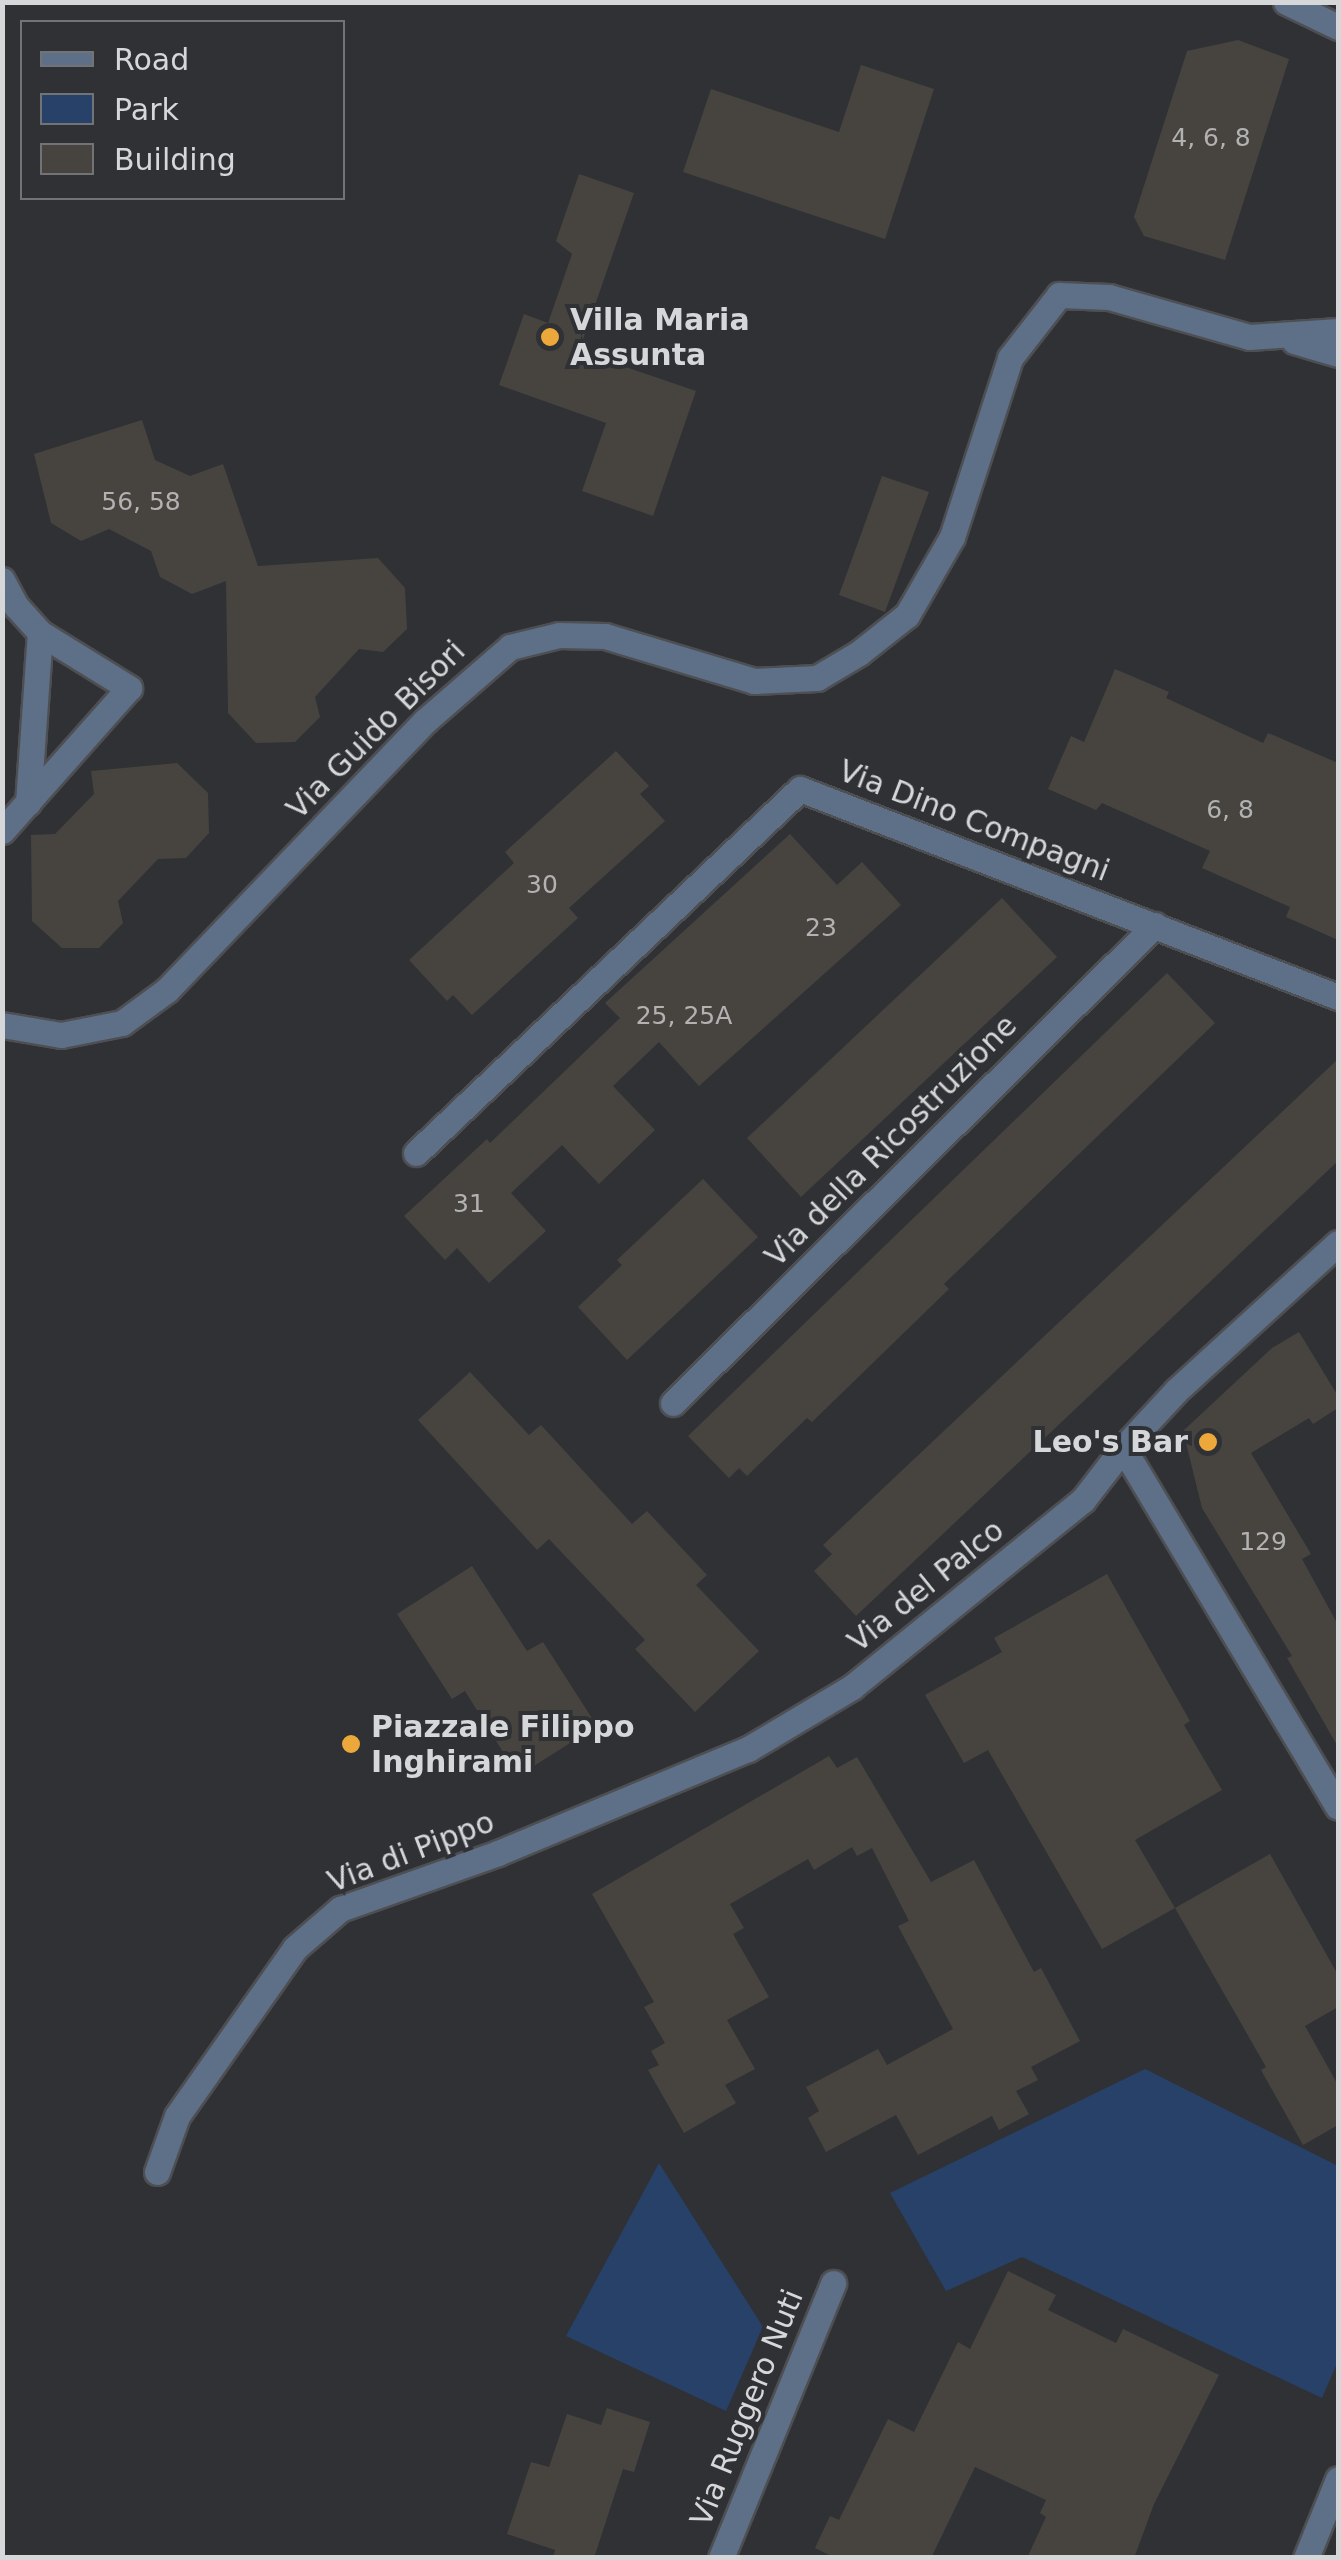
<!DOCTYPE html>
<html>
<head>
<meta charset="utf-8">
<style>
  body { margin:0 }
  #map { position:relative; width:1341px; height:2560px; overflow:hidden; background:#2f3135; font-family:"DejaVu Sans",sans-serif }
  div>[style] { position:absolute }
  .green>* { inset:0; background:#284168 }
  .building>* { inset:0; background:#474440 }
  .roads { filter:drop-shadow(2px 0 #4d4f53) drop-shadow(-2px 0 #4d4f53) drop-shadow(0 2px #4d4f53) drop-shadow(0 -2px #4d4f53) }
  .minor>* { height:25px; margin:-12.5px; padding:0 12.5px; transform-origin:12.5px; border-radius:12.5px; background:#5e6f88 }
  .dots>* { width:28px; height:28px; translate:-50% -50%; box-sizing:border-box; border:5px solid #2f3135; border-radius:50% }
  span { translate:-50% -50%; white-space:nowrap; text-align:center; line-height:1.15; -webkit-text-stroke:8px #2f3135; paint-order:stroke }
  .number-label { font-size:25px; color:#b2b2b3 }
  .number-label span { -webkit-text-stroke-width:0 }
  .poi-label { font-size:30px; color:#d5d7d9; font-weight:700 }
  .left { translate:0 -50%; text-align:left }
  .right { translate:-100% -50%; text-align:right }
  .street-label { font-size:30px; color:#d5d7d9 }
  .frame { position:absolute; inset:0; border:5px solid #d5d7d9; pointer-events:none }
  .legend { position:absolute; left:20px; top:20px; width:325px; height:180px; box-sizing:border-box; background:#2f3135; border:2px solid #717377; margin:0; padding:12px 18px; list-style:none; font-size:30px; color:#d5d7d9 }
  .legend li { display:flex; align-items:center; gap:20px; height:50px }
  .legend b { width:50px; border:2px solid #717377 }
</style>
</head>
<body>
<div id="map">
  <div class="green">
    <i style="clip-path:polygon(1145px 2069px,1338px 2166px,1338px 2361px,1322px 2398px,1022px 2257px,946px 2291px,890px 2193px)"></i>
    <i style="clip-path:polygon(659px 2163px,763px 2327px,726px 2411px,566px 2336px)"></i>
  </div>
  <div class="building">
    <i style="clip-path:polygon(1238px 40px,1289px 59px,1225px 260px,1144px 236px,1134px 217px,1187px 51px)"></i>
    <i style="clip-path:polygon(861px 65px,934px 89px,885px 239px,683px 172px,711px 89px,839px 132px)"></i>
    <i style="clip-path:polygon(579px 174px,634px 193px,579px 351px,696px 391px,653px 516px,582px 491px,606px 423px,499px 385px,524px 314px,548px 323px,572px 254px,556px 241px)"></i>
    <i style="clip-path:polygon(142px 420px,155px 460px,190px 476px,223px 464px,258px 566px,378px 558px,405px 588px,407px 629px,383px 652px,359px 649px,315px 697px,320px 717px,295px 742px,256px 743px,228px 713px,226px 581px,192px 594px,160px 577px,151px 551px,109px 529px,81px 541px,51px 523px,34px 454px)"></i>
    <i style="clip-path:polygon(882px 476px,929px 492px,885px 612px,839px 595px)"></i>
    <i style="clip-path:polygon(1115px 669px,1169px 692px,1166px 698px,1263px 743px,1268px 733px,1338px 763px,1338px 940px,1286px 917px,1290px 907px,1202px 868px,1210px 851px,1102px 803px,1096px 810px,1048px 789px,1071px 736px,1084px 742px)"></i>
    <i style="clip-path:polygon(616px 751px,649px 786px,640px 794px,665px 821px,569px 908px,578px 918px,472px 1015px,453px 995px,447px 1001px,409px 960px,514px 863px,505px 852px)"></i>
    <i style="clip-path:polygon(177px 763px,208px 793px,209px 833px,186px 858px,158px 859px,118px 901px,123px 923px,99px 948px,62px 948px,32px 921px,31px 835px,55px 834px,94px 794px,91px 771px)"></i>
    <i style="clip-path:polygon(790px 834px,837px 885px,862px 862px,901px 905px,699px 1086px,659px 1042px,613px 1086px,655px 1130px,599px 1184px,562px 1145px,511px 1193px,546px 1231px,489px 1283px,457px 1248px,445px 1260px,404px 1216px,487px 1139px,490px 1143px,620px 1018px,605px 1003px)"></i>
    <i style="clip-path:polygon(1002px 898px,1057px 957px,801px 1197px,747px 1138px)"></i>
    <i style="clip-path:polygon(1167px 973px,1215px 1023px,944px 1284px,949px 1289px,812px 1422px,807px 1418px,747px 1476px,739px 1468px,729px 1478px,688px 1436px)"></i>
    <i style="clip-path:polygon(1338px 1059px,1338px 1161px,856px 1616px,814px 1571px,832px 1554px,823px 1545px)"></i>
    <i style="clip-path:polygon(703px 1179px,758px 1237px,627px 1360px,578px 1307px,622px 1265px,617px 1260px)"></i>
    <i style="clip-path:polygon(1299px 1332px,1338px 1396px,1338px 1408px,1313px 1424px,1309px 1418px,1251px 1453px,1311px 1554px,1302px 1559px,1338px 1625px,1338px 1747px,1287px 1658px,1292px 1656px,1202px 1508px,1183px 1431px,1272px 1348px)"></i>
    <i style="clip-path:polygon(470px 1372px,529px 1435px,541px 1425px,632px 1524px,647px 1511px,707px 1575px,696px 1585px,759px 1651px,695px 1712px,635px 1649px,645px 1640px,549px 1539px,537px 1550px,418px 1420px)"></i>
    <i style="clip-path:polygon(472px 1566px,527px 1651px,543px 1642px,597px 1726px,518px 1776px,465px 1691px,452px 1699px,397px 1614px)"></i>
    <i style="clip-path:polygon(1107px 1574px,1190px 1721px,1184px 1725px,1222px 1790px,1135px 1840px,1175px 1908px,1102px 1949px,988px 1750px,964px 1763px,925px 1695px,1002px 1652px,994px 1638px)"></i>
    <i style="clip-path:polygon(829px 1756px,837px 1768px,857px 1757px,931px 1882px,974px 1860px,1034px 1972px,1041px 1968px,1080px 2041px,1031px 2067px,1038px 2080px,1016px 2091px,1029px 2114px,999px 2130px,992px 2116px,918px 2155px,896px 2115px,826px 2152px,808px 2118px,819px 2111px,806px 2087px,878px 2049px,887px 2065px,953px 2029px,898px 1926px,909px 1921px,872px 1848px,857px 1856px,852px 1847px,814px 1870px,808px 1859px,730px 1904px,744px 1928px,733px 1934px,769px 1997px,727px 2020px,755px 2069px,725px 2085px,736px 2103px,684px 2133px,648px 2070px,659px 2065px,651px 2051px,665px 2043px,644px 2007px,654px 2002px,592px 1894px)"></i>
    <i style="clip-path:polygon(1270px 1854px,1338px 1975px,1338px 2007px,1305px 2026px,1338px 2085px,1338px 2125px,1303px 2145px,1261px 2070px,1266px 2067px,1175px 1908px)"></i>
    <i style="clip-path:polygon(1008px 2271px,1056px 2295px,1048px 2310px,1116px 2343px,1123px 2329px,1219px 2375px,1154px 2504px,1134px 2558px,1027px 2558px,1046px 2517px,1040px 2513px,1046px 2500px,975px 2467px,931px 2558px,835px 2558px,815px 2548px,830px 2516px,839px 2520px,888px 2419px,914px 2432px,958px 2342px,970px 2349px)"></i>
    <i style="clip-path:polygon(607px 2408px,650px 2422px,634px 2472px,623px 2469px,594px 2558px,553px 2558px,555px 2550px,507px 2534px,531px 2462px,549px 2467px,567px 2414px,601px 2425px)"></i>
  </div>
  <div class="roads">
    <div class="minor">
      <i style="left:1286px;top:2px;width:58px;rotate:25.7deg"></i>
      <i style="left:1294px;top:341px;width:46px;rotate:16.5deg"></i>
      <i style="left:2px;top:580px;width:30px;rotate:62deg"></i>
      <i style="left:16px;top:606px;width:36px;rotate:48deg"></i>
      <i style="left:40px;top:633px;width:105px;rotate:31.7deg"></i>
      <i style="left:129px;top:688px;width:191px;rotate:131.6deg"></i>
      <i style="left:28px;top:803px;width:170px;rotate:-86deg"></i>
      <i style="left:2px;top:1025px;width:60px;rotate:9.6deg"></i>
      <i style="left:61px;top:1035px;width:62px;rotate:-11.1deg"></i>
      <i style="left:122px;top:1023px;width:56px;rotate:-36.3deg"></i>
      <i style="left:167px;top:990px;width:373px;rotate:-46.2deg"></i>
      <i style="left:425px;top:721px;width:113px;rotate:-41deg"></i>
      <i style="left:510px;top:647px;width:50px;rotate:-13.8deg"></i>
      <i style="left:559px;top:635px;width:46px;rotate:1.2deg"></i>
      <i style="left:605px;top:636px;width:156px;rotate:16.8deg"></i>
      <i style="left:754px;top:681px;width:63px;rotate:-2.7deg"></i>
      <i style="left:817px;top:678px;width:49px;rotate:-30.8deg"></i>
      <i style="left:859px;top:653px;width:61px;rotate:-38.4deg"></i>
      <i style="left:907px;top:615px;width:90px;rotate:-60deg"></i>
      <i style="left:952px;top:537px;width:188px;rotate:-72deg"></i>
      <i style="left:1010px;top:358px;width:80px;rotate:-52.1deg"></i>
      <i style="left:1059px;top:295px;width:50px;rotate:2.3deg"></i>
      <i style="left:1109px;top:297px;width:146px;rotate:15.9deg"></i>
      <i style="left:1249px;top:337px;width:89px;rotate:-3.9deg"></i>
      <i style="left:416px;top:1153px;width:529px;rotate:-43.47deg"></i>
      <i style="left:800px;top:789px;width:577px;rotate:21.14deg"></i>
      <i style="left:1338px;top:1243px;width:219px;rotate:137.6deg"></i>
      <i style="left:1176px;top:1391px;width:78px;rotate:132.9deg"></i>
      <i style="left:1123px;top:1448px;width:418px;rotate:59.1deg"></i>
      <i style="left:673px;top:1403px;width:679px;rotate:-44.76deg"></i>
      <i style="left:157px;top:2172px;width:59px;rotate:-70.3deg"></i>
      <i style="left:177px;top:2116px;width:205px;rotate:-54.9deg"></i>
      <i style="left:295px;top:1948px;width:60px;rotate:-40.9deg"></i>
      <i style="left:340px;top:1909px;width:168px;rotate:-19.5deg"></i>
      <i style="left:498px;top:1853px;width:271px;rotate:-22.6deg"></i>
      <i style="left:748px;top:1749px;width:121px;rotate:-30.8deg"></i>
      <i style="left:852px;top:1687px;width:297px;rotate:-39deg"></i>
      <i style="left:1083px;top:1500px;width:66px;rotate:-52.4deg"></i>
      <i style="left:721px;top:2558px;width:297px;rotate:-67.8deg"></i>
      <i style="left:1306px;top:2558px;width:85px;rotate:-67.9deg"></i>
    </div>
  </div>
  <div class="dots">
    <i style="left:550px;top:337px;background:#eda83b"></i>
    <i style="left:1208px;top:1442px;background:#eda83b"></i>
    <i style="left:351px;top:1744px;background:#eda83b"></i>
  </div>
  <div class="number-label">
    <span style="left:1211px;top:138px">4, 6, 8</span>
    <span style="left:141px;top:502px">56, 58</span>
    <span style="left:1230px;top:810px">6, 8</span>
    <span style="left:542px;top:885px">30</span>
    <span style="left:821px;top:928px">23</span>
    <span style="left:684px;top:1016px">25, 25A</span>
    <span style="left:469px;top:1204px">31</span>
    <span style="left:1263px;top:1542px">129</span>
  </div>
  <div class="poi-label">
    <span class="left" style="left:570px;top:337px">Villa Maria<br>Assunta</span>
    <span class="right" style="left:1188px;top:1442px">Leo's Bar</span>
    <span class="left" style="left:371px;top:1744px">Piazzale Filippo<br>Inghirami</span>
  </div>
  <div class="street-label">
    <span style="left:376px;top:730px;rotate:-45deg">Via Guido Bisori</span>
    <span style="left:974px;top:821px;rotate:21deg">Via Dino Compagni</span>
    <span style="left:891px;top:1141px;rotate:-45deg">Via della Ricostruzione</span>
    <span style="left:926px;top:1586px;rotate:-39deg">Via del Palco</span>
    <span style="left:411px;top:1852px;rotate:-21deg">Via di Pippo</span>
    <span style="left:747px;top:2408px;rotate:-68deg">Via Ruggero Nuti</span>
  </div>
  <div class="frame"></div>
  <ul class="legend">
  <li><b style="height:12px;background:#5e6f88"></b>Road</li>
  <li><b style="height:28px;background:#284168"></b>Park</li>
  <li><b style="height:28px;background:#474440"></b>Building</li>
  </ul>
</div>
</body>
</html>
